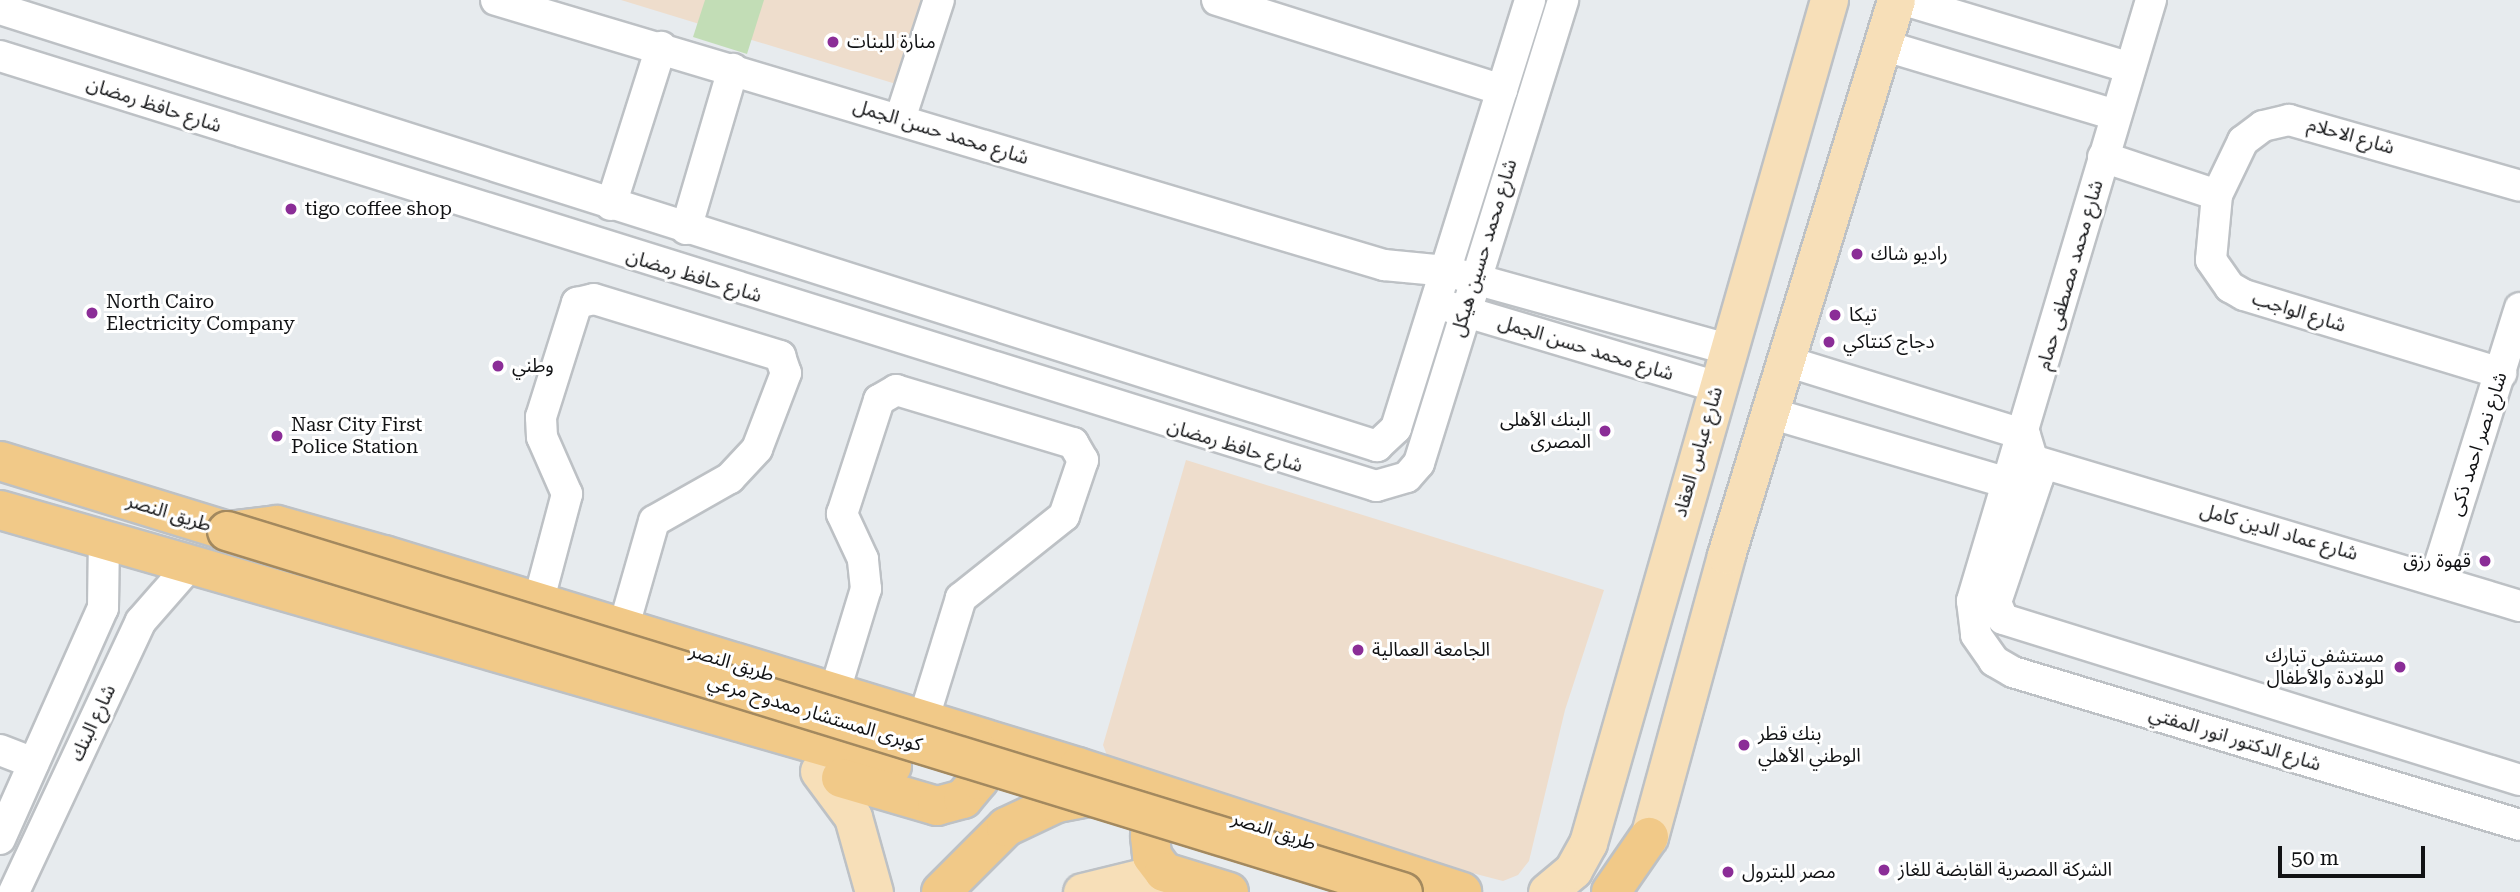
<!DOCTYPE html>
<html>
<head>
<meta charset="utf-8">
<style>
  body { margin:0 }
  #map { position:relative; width:2520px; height:892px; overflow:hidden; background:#e7ebee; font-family:"Roboto Serif","Noto Sans Arabic",serif }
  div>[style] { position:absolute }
  .education>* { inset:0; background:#edc }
  .green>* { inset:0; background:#c2ddb6 }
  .roads { filter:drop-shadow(2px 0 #bdc1c5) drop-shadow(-2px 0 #bdc1c5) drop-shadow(0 2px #bdc1c5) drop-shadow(0 -2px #bdc1c5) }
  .minor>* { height:30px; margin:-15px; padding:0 15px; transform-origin:15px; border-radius:15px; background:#fff }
  .major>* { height:37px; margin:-18.5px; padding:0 18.5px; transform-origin:18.5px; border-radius:18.5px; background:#f7dfb8 }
  .highway>* { height:38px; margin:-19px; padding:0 19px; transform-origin:19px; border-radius:19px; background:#f1c988 }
  .bridges { filter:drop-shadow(2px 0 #a3895f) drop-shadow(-2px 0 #a3895f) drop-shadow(0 2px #a3895f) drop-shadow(0 -2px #a3895f) }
  .highway-bridge>* { height:38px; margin:-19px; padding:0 19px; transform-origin:19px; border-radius:19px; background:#f1c988 }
  .dots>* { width:19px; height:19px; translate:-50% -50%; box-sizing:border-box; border:4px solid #fff; border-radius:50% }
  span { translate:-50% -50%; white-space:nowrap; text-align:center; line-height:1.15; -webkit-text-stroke:6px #fff; paint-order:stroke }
  .poi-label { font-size:19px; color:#111214 }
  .left { translate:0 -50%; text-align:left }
  .right { translate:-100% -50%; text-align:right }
  .street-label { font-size:19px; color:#111214 }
  .scale { position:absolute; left:2278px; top:846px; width:147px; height:32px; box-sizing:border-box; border:4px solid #111214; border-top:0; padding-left:9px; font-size:21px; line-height:24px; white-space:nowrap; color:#111214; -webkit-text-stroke:5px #fff; paint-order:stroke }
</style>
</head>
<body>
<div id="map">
  <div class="education">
    <i style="clip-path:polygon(621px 0,922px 0,896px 84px)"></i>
    <i style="clip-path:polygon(1186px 460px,1604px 590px,1565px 710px,1529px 861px,1518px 875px,1503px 881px,1476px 874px,1108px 758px,1103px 745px)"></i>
  </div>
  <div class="green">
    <i style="clip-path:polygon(705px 0,764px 0,747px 54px,693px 37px)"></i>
  </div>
  <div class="roads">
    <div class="minor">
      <i style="left:496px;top:0;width:927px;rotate:16.62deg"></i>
      <i style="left:1384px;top:265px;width:62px;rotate:5.5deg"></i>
      <i style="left:1446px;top:271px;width:292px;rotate:15.5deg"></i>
      <i style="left:1217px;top:0;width:299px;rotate:17.5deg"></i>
      <i style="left:1904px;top:0;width:236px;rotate:16.7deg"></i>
      <i style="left:2151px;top:0;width:627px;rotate:106.59deg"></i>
      <i style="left:1972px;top:601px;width:34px;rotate:83deg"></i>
      <i style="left:1976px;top:635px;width:32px;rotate:55deg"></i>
      <i style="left:1994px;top:661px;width:22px;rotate:30deg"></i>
      <i style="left:2013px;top:672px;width:530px;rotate:16.79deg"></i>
      <i style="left:0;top:9px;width:1445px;rotate:17.61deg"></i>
      <i style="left:1377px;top:446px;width:26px;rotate:-43deg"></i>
      <i style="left:1396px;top:428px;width:448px;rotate:-72.6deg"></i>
      <i style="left:1882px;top:45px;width:244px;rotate:16.7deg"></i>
      <i style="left:0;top:56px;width:1442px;rotate:17.35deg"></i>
      <i style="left:1376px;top:486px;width:32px;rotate:-16deg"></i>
      <i style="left:1407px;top:477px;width:18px;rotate:-49deg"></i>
      <i style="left:1419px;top:463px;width:485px;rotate:-72.7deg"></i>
      <i style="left:900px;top:119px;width:125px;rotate:-71.9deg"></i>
      <i style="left:2103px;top:157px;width:120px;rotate:18.4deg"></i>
      <i style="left:2217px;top:195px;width:65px;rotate:95.3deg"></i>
      <i style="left:2211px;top:260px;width:33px;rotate:55deg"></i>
      <i style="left:2230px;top:287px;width:16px;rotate:30deg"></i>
      <i style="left:2244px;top:295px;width:269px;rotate:16.9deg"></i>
      <i style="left:2217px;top:195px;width:60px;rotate:-64.3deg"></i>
      <i style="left:2243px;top:141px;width:25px;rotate:-37deg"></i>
      <i style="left:2263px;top:126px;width:27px;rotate:-13deg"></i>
      <i style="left:2289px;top:120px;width:240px;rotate:15.9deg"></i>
      <i style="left:611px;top:205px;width:166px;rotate:-72.4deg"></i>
      <i style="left:686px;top:229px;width:167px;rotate:-73.6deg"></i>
      <i style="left:1446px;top:306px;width:283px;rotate:16.6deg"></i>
      <i style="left:1786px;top:361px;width:250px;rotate:17.2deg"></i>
      <i style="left:1770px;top:413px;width:252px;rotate:16.4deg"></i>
      <i style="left:2012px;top:484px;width:19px;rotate:-25deg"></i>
      <i style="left:2025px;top:435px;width:45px;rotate:73.2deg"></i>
      <i style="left:2038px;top:478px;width:131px;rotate:108.7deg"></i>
      <i style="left:1996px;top:602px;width:18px;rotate:68deg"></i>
      <i style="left:2003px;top:619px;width:541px;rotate:17.3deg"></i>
      <i style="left:2019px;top:456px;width:523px;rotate:16.67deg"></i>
      <i style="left:2435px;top:579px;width:284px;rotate:-72.6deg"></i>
      <i style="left:538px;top:603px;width:113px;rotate:-75.1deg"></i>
      <i style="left:567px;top:494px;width:62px;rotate:-113.7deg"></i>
      <i style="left:542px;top:437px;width:20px;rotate:-93deg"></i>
      <i style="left:541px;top:417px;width:120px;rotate:-72.5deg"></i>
      <i style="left:577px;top:303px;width:17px;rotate:-13deg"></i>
      <i style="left:594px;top:299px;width:195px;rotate:17deg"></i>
      <i style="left:780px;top:356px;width:18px;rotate:71deg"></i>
      <i style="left:786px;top:373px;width:81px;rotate:110.9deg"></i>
      <i style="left:757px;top:449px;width:40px;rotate:133deg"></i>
      <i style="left:730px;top:478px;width:87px;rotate:150.5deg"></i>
      <i style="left:654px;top:521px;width:112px;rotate:106deg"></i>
      <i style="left:834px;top:694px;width:110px;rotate:-73.1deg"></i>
      <i style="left:866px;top:589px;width:30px;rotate:-96deg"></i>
      <i style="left:863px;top:559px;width:50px;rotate:-115deg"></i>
      <i style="left:842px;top:514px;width:120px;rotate:-72deg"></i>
      <i style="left:879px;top:400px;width:20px;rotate:-30deg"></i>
      <i style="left:896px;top:390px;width:185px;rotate:16.7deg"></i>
      <i style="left:1073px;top:443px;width:20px;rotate:60deg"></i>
      <i style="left:1083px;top:460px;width:59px;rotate:108.7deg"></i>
      <i style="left:1064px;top:516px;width:132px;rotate:141.5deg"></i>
      <i style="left:961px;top:598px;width:129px;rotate:107.2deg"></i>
      <i style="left:0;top:750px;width:36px;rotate:21deg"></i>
      <i style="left:0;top:839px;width:253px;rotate:-66deg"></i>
      <i style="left:103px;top:608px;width:68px;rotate:-89.2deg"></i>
      <i style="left:14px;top:892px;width:299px;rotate:-64.9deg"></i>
      <i style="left:141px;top:621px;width:74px;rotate:-48.8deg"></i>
    </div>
    <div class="major">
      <i style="left:819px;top:771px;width:57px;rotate:53.5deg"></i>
      <i style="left:853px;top:817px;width:78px;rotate:74.4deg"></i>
      <i style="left:1649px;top:837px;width:292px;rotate:-74.7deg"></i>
      <i style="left:1726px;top:555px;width:580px;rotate:-72.97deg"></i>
      <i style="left:1082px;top:892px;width:84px;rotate:-13.7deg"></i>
      <i style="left:1547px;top:892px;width:34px;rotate:-40deg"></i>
      <i style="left:1573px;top:870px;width:31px;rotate:-61deg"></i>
      <i style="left:1588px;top:843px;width:877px;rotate:-74.05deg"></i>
    </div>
    <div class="highway">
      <i style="left:0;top:461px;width:238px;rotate:17.1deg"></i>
      <i style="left:227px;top:531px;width:50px;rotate:-6.8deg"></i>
      <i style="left:277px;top:525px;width:111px;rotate:15.7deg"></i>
      <i style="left:384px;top:555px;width:726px;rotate:16.99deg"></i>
      <i style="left:1078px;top:767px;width:404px;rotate:18deg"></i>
      <i style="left:0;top:510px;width:928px;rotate:16.01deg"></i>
      <i style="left:841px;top:778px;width:100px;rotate:16.3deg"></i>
      <i style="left:937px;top:806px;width:27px;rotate:-15deg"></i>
      <i style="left:963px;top:799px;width:25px;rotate:-50deg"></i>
      <i style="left:979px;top:780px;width:24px;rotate:-85deg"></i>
      <i style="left:981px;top:756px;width:25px;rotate:-122deg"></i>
      <i style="left:1189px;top:806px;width:33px;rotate:159deg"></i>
      <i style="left:1158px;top:818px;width:20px;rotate:114deg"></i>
      <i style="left:1150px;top:836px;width:20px;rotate:84deg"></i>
      <i style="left:1152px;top:856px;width:20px;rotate:53deg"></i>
      <i style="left:1164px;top:872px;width:68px;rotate:17.1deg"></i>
      <i style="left:941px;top:892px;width:92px;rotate:-45deg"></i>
      <i style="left:1006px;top:827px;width:56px;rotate:-25.2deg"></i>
      <i style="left:1057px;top:803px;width:48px;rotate:-10.8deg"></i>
      <i style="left:1611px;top:892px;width:67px;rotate:-55.4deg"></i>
    </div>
  </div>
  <div class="bridges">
    <div class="highway-bridge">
      <i style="left:227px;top:531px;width:1230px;rotate:17.07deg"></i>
    </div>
  </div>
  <div class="dots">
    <i style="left:833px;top:42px;background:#8b2d97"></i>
    <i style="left:291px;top:209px;background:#8b2d97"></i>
    <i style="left:1857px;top:254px;background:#8b2d97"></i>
    <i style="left:92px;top:313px;background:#8b2d97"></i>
    <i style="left:1835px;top:315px;background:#8b2d97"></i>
    <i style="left:1829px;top:342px;background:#8b2d97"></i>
    <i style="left:498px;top:366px;background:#8b2d97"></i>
    <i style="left:1605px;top:431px;background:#8b2d97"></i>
    <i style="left:277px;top:436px;background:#8b2d97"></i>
    <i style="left:2485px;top:561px;background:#8b2d97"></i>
    <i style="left:1358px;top:650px;background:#8b2d97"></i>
    <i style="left:2400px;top:667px;background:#8b2d97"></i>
    <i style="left:1744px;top:745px;background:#8b2d97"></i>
    <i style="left:1884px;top:870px;background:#8b2d97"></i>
    <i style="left:1728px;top:872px;background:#8b2d97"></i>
  </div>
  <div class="poi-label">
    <span class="left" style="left:847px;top:42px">منارة للبنات</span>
    <span class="left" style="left:305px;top:209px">tigo coffee shop</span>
    <span class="left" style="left:1871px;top:254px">راديو شاك</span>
    <span class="left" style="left:106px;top:313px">North Cairo<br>Electricity Company</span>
    <span class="left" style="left:1849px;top:315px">تيكا</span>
    <span class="left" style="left:1843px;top:342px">دجاج كنتاكي</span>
    <span class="left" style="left:512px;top:366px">وطني</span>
    <span class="right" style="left:1591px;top:431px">البنك الأهلى<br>المصرى</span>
    <span class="left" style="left:291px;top:436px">Nasr City First<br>Police Station</span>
    <span class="right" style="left:2471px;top:561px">قهوة رزق</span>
    <span class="left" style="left:1372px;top:650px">الجامعة العمالية</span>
    <span class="right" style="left:2384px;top:667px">مستشفى تبارك<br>للولادة والأطفال</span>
    <span class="left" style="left:1758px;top:745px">بنك قطر<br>الوطني الأهلي</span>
    <span class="left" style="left:1898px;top:870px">الشركة المصرية القابضة للغاز</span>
    <span class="left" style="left:1742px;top:872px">مصر للبترول</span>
  </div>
  <div class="street-label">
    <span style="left:154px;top:105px;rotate:18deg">شارع حافظ رمضان</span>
    <span style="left:941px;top:132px;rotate:17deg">شارع محمد حسن الجمل</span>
    <span style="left:2351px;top:136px;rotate:16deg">شارع الاحلام</span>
    <span style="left:1484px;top:248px;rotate:-73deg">شارع محمد حسين هيكل</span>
    <span style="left:2070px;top:275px;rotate:-74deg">شارع محمد مصطفى حمام</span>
    <span style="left:694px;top:276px;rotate:17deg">شارع حافظ رمضان</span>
    <span style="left:2299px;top:312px;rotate:17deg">شارع الواجب</span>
    <span style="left:1586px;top:348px;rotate:17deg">شارع محمد حسن الجمل</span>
    <span style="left:2478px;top:444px;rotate:-72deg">شارع نصر احمد ذكى</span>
    <span style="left:1235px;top:446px;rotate:17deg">شارع حافظ رمضان</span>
    <span style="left:1698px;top:452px;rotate:-74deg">شارع عباس العقاد</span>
    <span style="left:169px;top:513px;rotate:17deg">طريق النصر</span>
    <span style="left:2279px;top:532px;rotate:16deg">شارع عماد الدين كامل</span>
    <span style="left:732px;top:663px;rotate:17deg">طريق النصر</span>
    <span style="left:815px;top:713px;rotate:17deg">كوبرى المستشار ممدوح مرعي</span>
    <span style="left:93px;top:723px;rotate:-65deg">شارع البنك</span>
    <span style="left:2235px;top:739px;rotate:17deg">شارع الدكتور انور المفتي</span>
    <span style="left:1274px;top:831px;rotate:18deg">طريق النصر</span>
  </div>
  <div class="scale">50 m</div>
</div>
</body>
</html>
